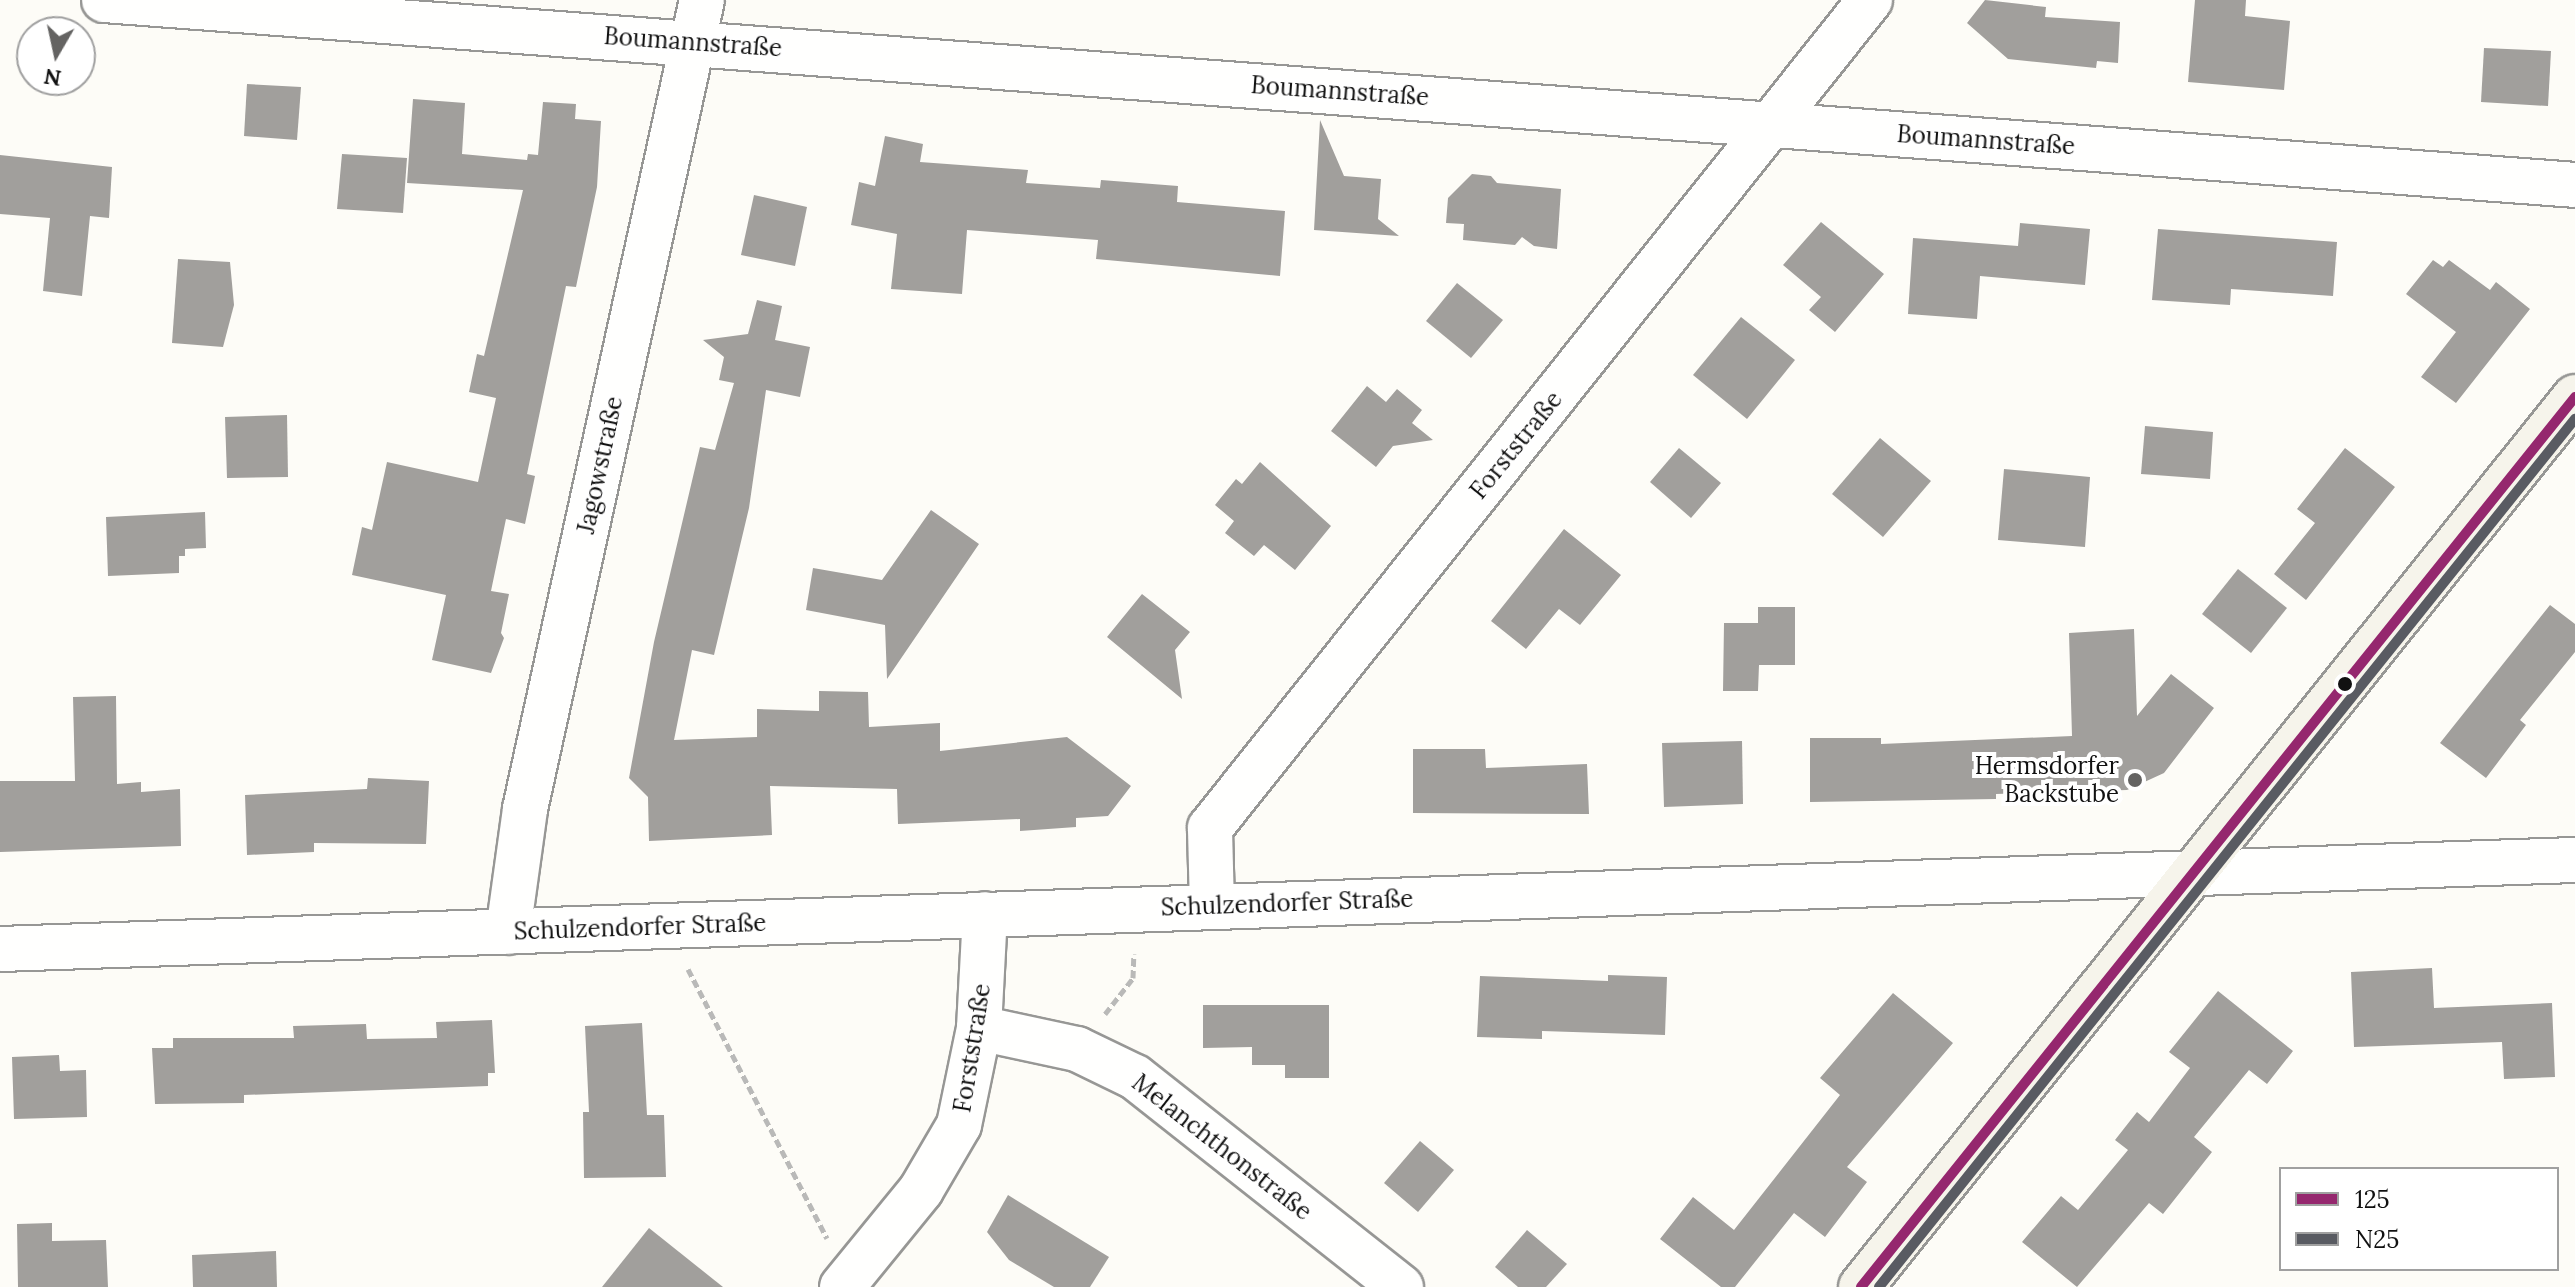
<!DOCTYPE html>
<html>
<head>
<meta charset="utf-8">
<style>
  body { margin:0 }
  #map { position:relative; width:2575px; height:1287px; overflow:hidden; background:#fdfcf7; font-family:Lora,serif }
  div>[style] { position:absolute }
  .building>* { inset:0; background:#a19f9c }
  .path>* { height:5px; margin-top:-2.5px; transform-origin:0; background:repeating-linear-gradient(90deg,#b9b9b8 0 8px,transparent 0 12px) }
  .roads { filter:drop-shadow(2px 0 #979795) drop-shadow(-2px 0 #979795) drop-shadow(0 2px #979795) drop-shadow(0 -2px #979795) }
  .street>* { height:44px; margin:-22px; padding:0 22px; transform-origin:22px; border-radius:22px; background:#fffffe }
  .secondary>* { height:44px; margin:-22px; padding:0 22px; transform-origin:22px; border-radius:22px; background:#f6f4eb }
  .bus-1>* { height:10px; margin:-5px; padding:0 5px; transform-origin:5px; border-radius:5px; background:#95276e }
  .bus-2>* { height:10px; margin:-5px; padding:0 5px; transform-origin:5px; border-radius:5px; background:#595b62 }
  .dots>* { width:22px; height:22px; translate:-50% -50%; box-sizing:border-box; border:4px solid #fff; border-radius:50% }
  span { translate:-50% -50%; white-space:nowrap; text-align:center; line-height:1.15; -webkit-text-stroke:8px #fff; paint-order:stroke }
  .street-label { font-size:24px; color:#111 }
  .poi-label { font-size:24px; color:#111 }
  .right { translate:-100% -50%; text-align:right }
  .legend { position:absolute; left:2279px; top:1167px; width:280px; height:104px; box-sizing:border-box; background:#fff; border:2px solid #a0a0a0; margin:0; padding:10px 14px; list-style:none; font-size:24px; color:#111 }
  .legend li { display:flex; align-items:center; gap:16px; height:40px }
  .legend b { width:40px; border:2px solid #a0a0a0 }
  .north { position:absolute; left:16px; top:16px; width:80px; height:80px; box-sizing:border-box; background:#fff; border:2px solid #a0a0a0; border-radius:50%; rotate:189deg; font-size:22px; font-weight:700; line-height:32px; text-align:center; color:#111 }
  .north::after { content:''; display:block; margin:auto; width:28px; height:36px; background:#646362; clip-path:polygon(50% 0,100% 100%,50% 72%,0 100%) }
</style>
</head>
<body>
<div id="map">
  <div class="building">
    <i style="clip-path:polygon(1985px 0,2046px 7px,2045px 17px,2120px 22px,2118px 63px,2097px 61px,2096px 68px,2008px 59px,1967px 23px)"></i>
    <i style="clip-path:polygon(2195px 0,2246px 0,2245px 16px,2290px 21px,2284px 90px,2188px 82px)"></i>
    <i style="clip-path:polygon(2484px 48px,2551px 51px,2548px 106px,2481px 102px)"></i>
    <i style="clip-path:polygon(247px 84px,301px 87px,297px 140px,244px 136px)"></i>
    <i style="clip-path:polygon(413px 99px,465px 103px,462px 154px,527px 160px,528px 154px,538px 155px,543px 102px,576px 104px,575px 119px,601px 121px,597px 187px,576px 287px,566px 286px,527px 474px,535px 476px,525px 524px,506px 519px,491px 591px,509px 594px,501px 633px,504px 638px,491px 673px,432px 660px,446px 595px,352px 575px,362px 527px,372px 530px,387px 462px,478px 482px,496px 398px,469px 392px,477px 354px,484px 356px,523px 190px,407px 183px)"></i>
    <i style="clip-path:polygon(1320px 120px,1344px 176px,1381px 179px,1378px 219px,1399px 236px,1314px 230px)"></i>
    <i style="clip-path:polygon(885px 136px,923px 144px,920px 162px,1028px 170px,1026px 183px,1100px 188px,1101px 180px,1178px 186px,1177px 202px,1285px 211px,1280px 276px,1096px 259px,1098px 240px,967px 230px,962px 294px,891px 289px,897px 234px,851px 225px,859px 182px,875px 186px)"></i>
    <i style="clip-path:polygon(342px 154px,407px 158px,403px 213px,337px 209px)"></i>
    <i style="clip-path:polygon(0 155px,112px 167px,109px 218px,90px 216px,82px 296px,43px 291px,50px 218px,0 214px)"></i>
    <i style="clip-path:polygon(1472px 174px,1491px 176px,1497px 183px,1561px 189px,1557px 249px,1534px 246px,1522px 237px,1515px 245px,1463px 240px,1464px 224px,1446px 223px,1448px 198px)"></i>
    <i style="clip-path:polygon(754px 195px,807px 207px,795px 266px,741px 255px)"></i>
    <i style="clip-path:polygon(1821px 222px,1884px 274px,1835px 332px,1809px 310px,1821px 297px,1783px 265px)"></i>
    <i style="clip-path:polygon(2020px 223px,2090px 229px,2085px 285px,1980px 276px,1977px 319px,1908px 314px,1913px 238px,2018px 246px)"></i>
    <i style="clip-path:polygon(2158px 229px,2337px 242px,2333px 296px,2231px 289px,2230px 305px,2152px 300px)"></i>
    <i style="clip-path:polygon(178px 259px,230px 262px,234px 305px,223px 347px,172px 343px)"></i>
    <i style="clip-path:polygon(2433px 260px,2443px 267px,2449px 260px,2490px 290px,2496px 282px,2530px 309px,2456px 403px,2421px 377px,2456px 332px,2406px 294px)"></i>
    <i style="clip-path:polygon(1457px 283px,1503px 320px,1471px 358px,1426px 321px)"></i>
    <i style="clip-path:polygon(757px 300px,782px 306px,775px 340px,810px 347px,800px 397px,766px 390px,749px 508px,714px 655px,692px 650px,674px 740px,757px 737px,757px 709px,819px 711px,819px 691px,868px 692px,869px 727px,940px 723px,940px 751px,1067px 737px,1131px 786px,1108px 816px,1076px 818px,1076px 827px,1020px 831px,1020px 819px,898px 824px,897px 789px,770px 786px,772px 835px,649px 841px,648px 797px,629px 778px,654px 642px,700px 447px,715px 450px,734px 383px,719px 380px,724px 357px,703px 340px,748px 334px)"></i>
    <i style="clip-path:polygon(1741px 317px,1795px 360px,1747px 419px,1693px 375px)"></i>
    <i style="clip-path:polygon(1367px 386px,1386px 402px,1397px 389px,1422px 410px,1412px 423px,1433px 440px,1393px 446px,1376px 467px,1331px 431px)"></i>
    <i style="clip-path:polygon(287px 415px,288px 477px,227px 478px,225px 417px)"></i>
    <i style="clip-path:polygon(2145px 426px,2213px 432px,2210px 479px,2141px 474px)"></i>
    <i style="clip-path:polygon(1880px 438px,1931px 481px,1883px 537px,1832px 494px)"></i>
    <i style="clip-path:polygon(1679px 448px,1721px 483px,1691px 518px,1650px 482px)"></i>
    <i style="clip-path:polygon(2345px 448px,2395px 487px,2306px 600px,2274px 574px,2315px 523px,2297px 509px)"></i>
    <i style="clip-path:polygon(1260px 462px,1331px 526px,1295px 570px,1264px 545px,1254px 556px,1225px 533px,1234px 521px,1215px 505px,1236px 479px,1242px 484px)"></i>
    <i style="clip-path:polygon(2004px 469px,2090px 477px,2085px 547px,1998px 540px)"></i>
    <i style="clip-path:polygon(931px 510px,979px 544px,887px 679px,885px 625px,806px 610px,813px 568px,882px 580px)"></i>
    <i style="clip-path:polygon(205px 512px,206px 548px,185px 549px,185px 556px,179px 556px,179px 573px,108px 576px,106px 517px)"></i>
    <i style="clip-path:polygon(1564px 529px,1621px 575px,1580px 625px,1559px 609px,1526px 649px,1491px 621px)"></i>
    <i style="clip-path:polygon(2238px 569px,2287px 608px,2251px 653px,2202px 614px)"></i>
    <i style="clip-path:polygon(1142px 594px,1190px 632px,1175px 650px,1182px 699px,1107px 637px)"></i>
    <i style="clip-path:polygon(2550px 605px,2575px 624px,2575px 652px,2520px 720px,2526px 725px,2486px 778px,2440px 743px)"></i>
    <i style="clip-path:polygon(1758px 607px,1795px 607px,1795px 665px,1759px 665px,1758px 691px,1723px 691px,1724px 623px,1758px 623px)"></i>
    <i style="clip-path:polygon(2134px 629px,2137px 716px,2171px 674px,2214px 708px,2164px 773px,2127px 790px,1996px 794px,1996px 799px,1810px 802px,1810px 738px,1881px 738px,1881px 744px,2072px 736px,2069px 633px)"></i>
    <i style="clip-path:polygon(116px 696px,117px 784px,141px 782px,141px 792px,180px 789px,181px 846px,0 852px,0 781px,75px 781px,73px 697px)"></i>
    <i style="clip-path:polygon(1742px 741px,1743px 804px,1664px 807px,1662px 743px)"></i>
    <i style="clip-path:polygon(1413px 749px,1485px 749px,1486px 768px,1587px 764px,1589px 814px,1413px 813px)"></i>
    <i style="clip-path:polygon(368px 778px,429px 781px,426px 844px,314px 843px,314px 852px,247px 855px,245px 795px,367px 789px)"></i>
    <i style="clip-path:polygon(2432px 968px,2434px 1008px,2552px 1003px,2555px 1077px,2504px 1079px,2502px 1042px,2354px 1047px,2351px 972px)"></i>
    <i style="clip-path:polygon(1608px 975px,1667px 977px,1665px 1035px,1542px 1031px,1542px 1039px,1477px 1037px,1480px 976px,1608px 981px)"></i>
    <i style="clip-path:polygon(2218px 991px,2293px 1051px,2267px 1084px,2249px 1070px,2194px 1137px,2212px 1152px,2163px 1214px,2149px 1203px,2077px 1287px,2022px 1242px,2061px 1196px,2078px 1210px,2128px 1150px,2115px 1140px,2137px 1112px,2149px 1122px,2190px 1068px,2169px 1052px)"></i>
    <i style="clip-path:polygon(1893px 993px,1953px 1043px,1847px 1167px,1867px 1182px,1825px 1237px,1794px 1213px,1735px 1287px,1721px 1287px,1660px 1239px,1693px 1197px,1734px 1230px,1840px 1095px,1820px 1078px)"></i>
    <i style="clip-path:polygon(1203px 1005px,1329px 1005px,1329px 1078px,1285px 1078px,1285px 1065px,1252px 1065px,1252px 1047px,1203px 1048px)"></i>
    <i style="clip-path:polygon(492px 1020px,495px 1073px,488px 1073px,488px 1086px,244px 1095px,244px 1103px,155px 1104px,152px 1048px,173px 1048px,173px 1038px,294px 1038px,293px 1026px,366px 1024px,367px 1039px,437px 1038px,436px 1022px)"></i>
    <i style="clip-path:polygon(642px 1023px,647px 1115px,664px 1115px,666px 1177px,584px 1178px,583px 1112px,589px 1112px,585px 1026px)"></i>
    <i style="clip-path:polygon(59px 1055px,60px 1071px,86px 1070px,87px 1117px,14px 1119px,12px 1057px)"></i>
    <i style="clip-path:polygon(1420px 1141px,1454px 1170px,1418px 1212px,1384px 1183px)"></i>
    <i style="clip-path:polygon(1008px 1195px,1109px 1257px,1090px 1287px,1054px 1287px,1009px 1260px,987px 1232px)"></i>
    <i style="clip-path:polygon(52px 1223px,52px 1241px,106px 1240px,108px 1287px,18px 1287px,17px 1224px)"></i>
    <i style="clip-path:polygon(649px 1228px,723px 1287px,602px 1287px)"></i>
    <i style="clip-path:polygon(1527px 1230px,1567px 1264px,1546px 1287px,1518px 1287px,1495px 1267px)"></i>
    <i style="clip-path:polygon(276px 1251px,277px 1287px,193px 1287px,192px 1255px)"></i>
  </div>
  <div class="path">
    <i style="left:688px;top:969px;width:303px;rotate:62.7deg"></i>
    <i style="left:1105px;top:1014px;width:46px;rotate:-52.1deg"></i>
    <i style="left:1133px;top:978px;width:24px;rotate:-88deg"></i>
  </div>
  <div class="roads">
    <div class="street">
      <i style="left:104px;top:0;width:2478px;rotate:4.28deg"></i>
      <i style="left:1212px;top:906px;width:78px;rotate:-91.5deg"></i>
      <i style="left:1210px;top:828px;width:1059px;rotate:-51.44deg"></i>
      <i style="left:508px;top:932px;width:124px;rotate:-82.1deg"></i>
      <i style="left:525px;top:809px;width:828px;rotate:-77.66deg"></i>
      <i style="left:0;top:949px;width:2577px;rotate:-1.98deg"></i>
      <i style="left:979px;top:1028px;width:100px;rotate:12.1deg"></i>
      <i style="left:1077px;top:1049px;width:64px;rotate:25.8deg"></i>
      <i style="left:1135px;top:1077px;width:339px;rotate:38.3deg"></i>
      <i style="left:842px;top:1287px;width:125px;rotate:-50.8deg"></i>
      <i style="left:921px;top:1190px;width:75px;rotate:-59.7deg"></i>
      <i style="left:959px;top:1125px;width:99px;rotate:-78.3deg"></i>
      <i style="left:979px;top:1028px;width:114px;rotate:-87deg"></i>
    </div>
    <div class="secondary">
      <i style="left:1861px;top:1287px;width:1141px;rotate:-51.26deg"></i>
    </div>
  </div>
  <div class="bus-1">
    <i style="left:1861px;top:1287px;width:1141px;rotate:-51.26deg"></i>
  </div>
  <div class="bus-2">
    <i style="left:1879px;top:1287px;width:1113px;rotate:-51.28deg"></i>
  </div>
  <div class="dots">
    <i style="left:2345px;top:684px;background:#111"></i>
    <i style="left:2135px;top:780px;background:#646362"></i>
  </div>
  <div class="street-label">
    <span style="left:693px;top:42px;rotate:4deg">Boumannstraße</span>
    <span style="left:1340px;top:91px;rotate:4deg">Boumannstraße</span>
    <span style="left:1986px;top:140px;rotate:4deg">Boumannstraße</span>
    <span style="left:1516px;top:445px;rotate:-51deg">Forststraße</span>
    <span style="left:600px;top:465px;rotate:-78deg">Jagowstraße</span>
    <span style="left:1287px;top:903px;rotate:-2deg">Schulzendorfer Straße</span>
    <span style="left:640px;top:927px;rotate:-2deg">Schulzendorfer Straße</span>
    <span style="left:972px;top:1048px;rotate:-81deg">Forststraße</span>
    <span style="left:1222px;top:1147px;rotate:38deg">Melanchthonstraße</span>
  </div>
  <div class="poi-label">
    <span class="right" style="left:2119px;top:780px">Hermsdorfer<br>Backstube</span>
  </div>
  <ul class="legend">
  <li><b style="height:10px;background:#95276e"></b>125</li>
  <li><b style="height:10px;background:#595b62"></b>N25</li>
  </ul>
  <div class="north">N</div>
</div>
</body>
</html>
